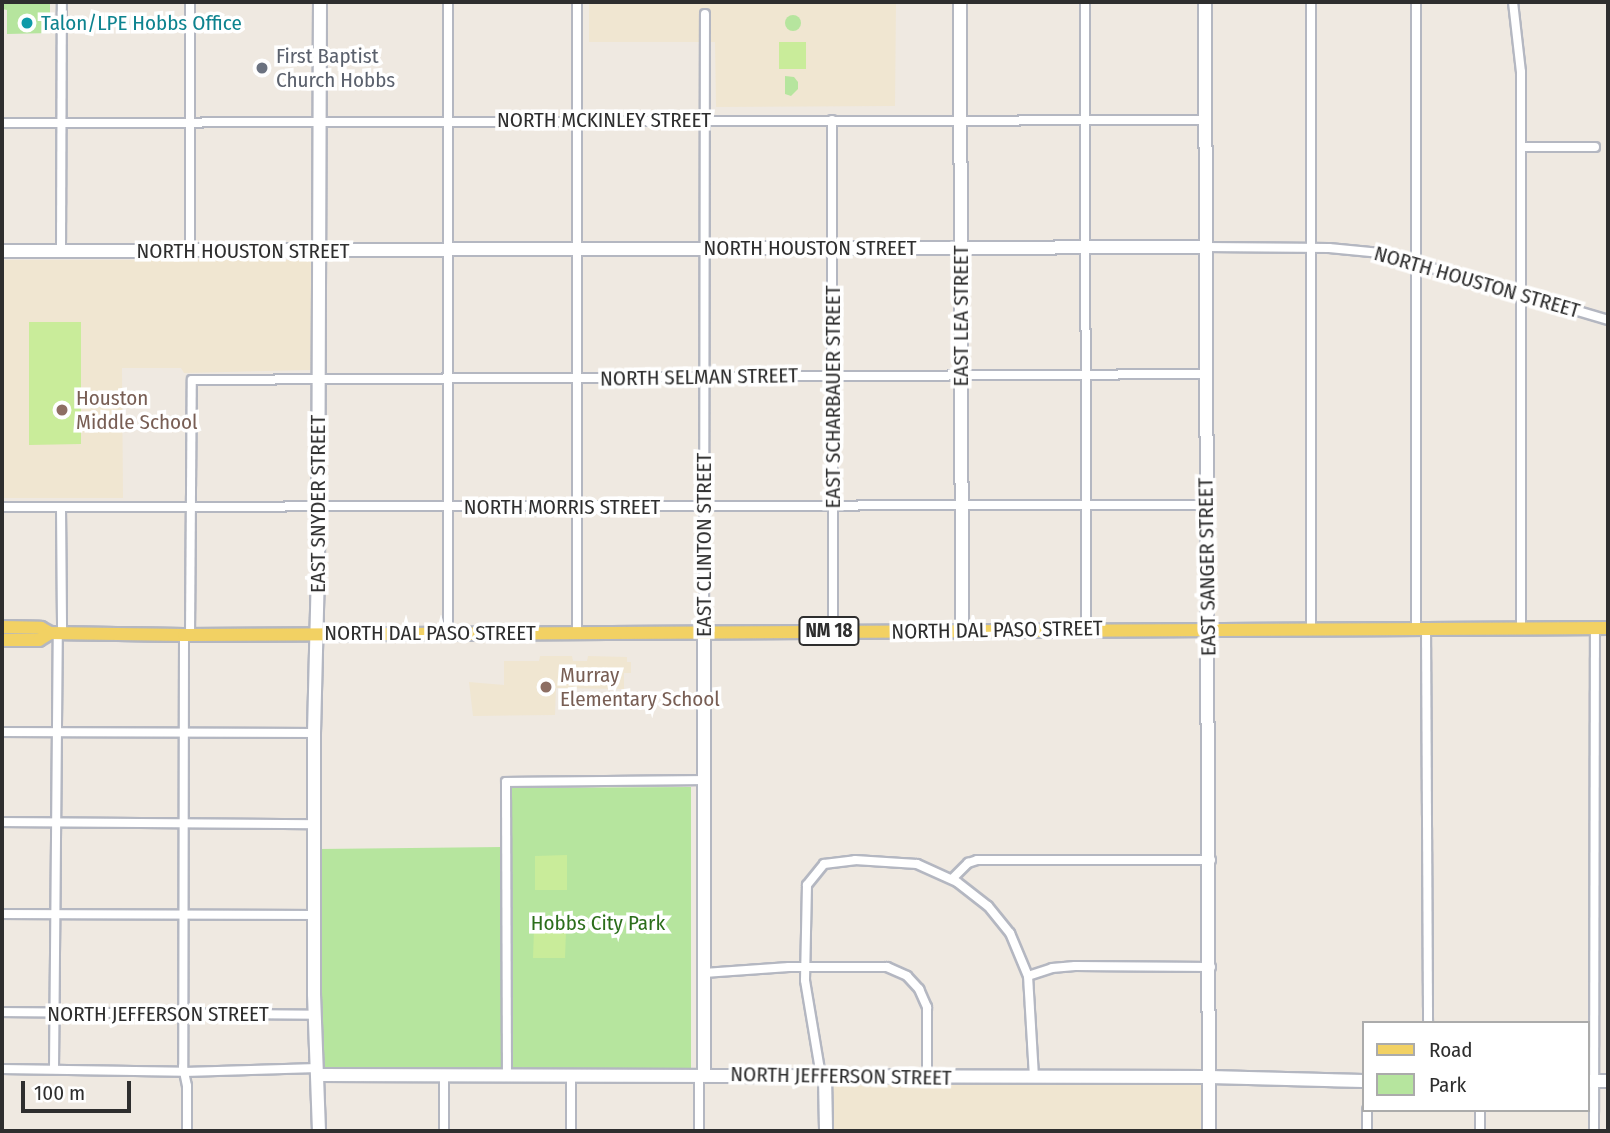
<!DOCTYPE html>
<html>
<head>
<meta charset="utf-8">
<style>
  body { margin:0 }
  #map { position:relative; width:1610px; height:1133px; overflow:hidden; background:#efe9e1; font-family:"Fira Sans Condensed",sans-serif }
  div>[style] { position:absolute }
  .education>* { inset:0; background:#f0e6d1 }
  .green>* { inset:0; background:#b6e59e }
  .round { border-radius:50% }
  .pitch>* { inset:0; background:#c9ec9a }
  .roads { filter:drop-shadow(2px 0 #b4b7c1) drop-shadow(-2px 0 #b4b7c1) drop-shadow(0 2px #b4b7c1) drop-shadow(0 -2px #b4b7c1) }
  .street>* { height:8px; margin:-4px; padding:0 4px; transform-origin:4px; border-radius:4px; background:#fff }
  .secondary>* { height:12px; margin:-6px; padding:0 6px; transform-origin:6px; border-radius:6px; background:#fff }
  .primary>* { height:12px; margin:-6px; padding:0 6px; transform-origin:6px; border-radius:6px; background:#f2d163 }
  .dots>* { width:19px; height:19px; translate:-50% -50%; box-sizing:border-box; border:4px solid #fff; border-radius:50% }
  span { translate:-50% -50%; white-space:nowrap; text-align:center; line-height:1.15; -webkit-text-stroke:7px #fff; paint-order:stroke }
  .shield-label span { padding:2px 5px; background:#fff; border:2px solid; border-radius:5px; -webkit-text-stroke-width:0 }
  .shield-label { font-size:19px; color:#2e2e2e; font-weight:700 }
  .culture-label { font-size:21px; color:#0d838f }
  .left { translate:0 -50%; text-align:left }
  .worship-label { font-size:21px; color:#5b616d }
  .street-label { font-size:21px; color:#2e2e2e }
  .education-label { font-size:21px; color:#785e54 }
  .park-label { font-size:21px; color:#2c6e1b }
  .frame { position:absolute; inset:0; border:4px solid #2e2e2e; pointer-events:none }
  .legend { position:absolute; left:1362px; top:1021px; width:228px; height:91px; box-sizing:border-box; background:#fff; border:2px solid #ababab; margin:0; padding:9px 12px; list-style:none; font-size:21px; color:#2e2e2e }
  .legend li { display:flex; align-items:center; gap:14px; height:35px }
  .legend b { width:35px; border:2px solid #ababab }
  .scale { position:absolute; left:21px; top:1081px; width:110px; height:32px; box-sizing:border-box; border:4px solid #2e2e2e; border-top:0; padding-left:9px; font-size:21px; line-height:24px; white-space:nowrap; color:#2e2e2e; -webkit-text-stroke:5px #fff; paint-order:stroke }
</style>
</head>
<body>
<div id="map">
  <div class="education">
    <i style="clip-path:polygon(589px 2px,896px 2px,895px 106px,716px 107px,715px 42px,589px 42px)"></i>
    <i style="clip-path:polygon(2px 260px,312px 260px,311px 370px,184px 373px,181px 368px,122px 368px,123px 498px,2px 498px)"></i>
    <i style="clip-path:polygon(540px 656px,572px 656px,573px 661px,587px 661px,588px 656px,627px 657px,627px 662px,631px 662px,631px 673px,624px 673px,624px 689px,556px 688px,555px 715px,473px 716px,469px 682px,504px 685px,504px 661px,539px 661px)"></i>
    <i style="clip-path:polygon(825px 1077px,1210px 1077px,1210px 1131px,826px 1131px)"></i>
  </div>
  <div class="green">
    <i style="clip-path:polygon(2px 4px,50px 4px,50px 33px,7px 34px,7px 10px,2px 9px)"></i>
    <i class="round" style="left:785px;top:15px;width:16px;height:16px"></i>
    <i style="clip-path:polygon(785px 76px,794px 77px,798px 82px,798px 89px,791px 96px,785px 94px)"></i>
    <i style="clip-path:polygon(691px 787px,691px 1071px,515px 1076px,509px 1065px,509px 1072px,322px 1073px,318px 985px,319px 849px,502px 847px,508px 788px)"></i>
  </div>
  <div class="pitch">
    <i style="clip-path:polygon(779px 42px,806px 42px,806px 69px,779px 69px)"></i>
    <i style="clip-path:polygon(29px 322px,81px 322px,81px 444px,29px 445px)"></i>
    <i style="clip-path:polygon(567px 855px,567px 890px,535px 890px,535px 856px)"></i>
    <i style="clip-path:polygon(534px 930px,566px 931px,565px 958px,533px 958px)"></i>
  </div>
  <div class="roads">
    <div class="street">
      <i style="left:448px;top:2px;width:631px;rotate:90deg"></i>
      <i style="left:1085px;top:2px;width:627px;rotate:89.91deg"></i>
      <i style="left:1311px;top:2px;width:627px;rotate:90deg"></i>
      <i style="left:1513px;top:2px;width:70px;rotate:83.5deg"></i>
      <i style="left:1521px;top:72px;width:557px;rotate:90deg"></i>
      <i style="left:832px;top:120px;width:511px;rotate:89.89deg"></i>
      <i style="left:2px;top:123px;width:1203px;rotate:-0.14deg"></i>
      <i style="left:1521px;top:147px;width:74px"></i>
      <i style="left:1206px;top:247px;width:123px;rotate:0.5deg"></i>
      <i style="left:1329px;top:248px;width:52px;rotate:5.5deg"></i>
      <i style="left:1381px;top:253px;width:237px;rotate:16.4deg"></i>
      <i style="left:190px;top:251px;width:249px;rotate:-90deg"></i>
      <i style="left:61px;top:252px;width:250px;rotate:-89.8deg"></i>
      <i style="left:2px;top:507px;width:1204px;rotate:-0.1deg"></i>
      <i style="left:61px;top:508px;width:126px;rotate:89.5deg"></i>
      <i style="left:1416px;top:629px;width:627px;rotate:-90deg"></i>
      <i style="left:1426px;top:629px;width:394px;rotate:89.7deg"></i>
      <i style="left:577px;top:632px;width:630px;rotate:-90deg"></i>
      <i style="left:704px;top:632px;width:618px;rotate:-89.91deg"></i>
      <i style="left:184px;top:635px;width:432px;rotate:90.1deg"></i>
      <i style="left:183px;top:1067px;width:19px;rotate:78deg"></i>
      <i style="left:187px;top:1086px;width:45px;rotate:90deg"></i>
      <i style="left:190px;top:635px;width:255px;rotate:-89.6deg"></i>
      <i style="left:192px;top:380px;width:1014px;rotate:-0.34deg"></i>
      <i style="left:2px;top:732px;width:312px;rotate:0.2deg"></i>
      <i style="left:2px;top:822px;width:312px;rotate:0.4deg"></i>
      <i style="left:952px;top:879px;width:23px;rotate:-45deg"></i>
      <i style="left:968px;top:863px;width:9px;rotate:-18deg"></i>
      <i style="left:977px;top:860px;width:234px"></i>
      <i style="left:2px;top:914px;width:312px;rotate:0.2deg"></i>
      <i style="left:704px;top:973px;width:85px;rotate:-4deg"></i>
      <i style="left:789px;top:967px;width:98px"></i>
      <i style="left:887px;top:967px;width:22px;rotate:24deg"></i>
      <i style="left:907px;top:976px;width:18px;rotate:47deg"></i>
      <i style="left:919px;top:989px;width:20px;rotate:66deg"></i>
      <i style="left:927px;top:1007px;width:70px;rotate:90deg"></i>
      <i style="left:1028px;top:976px;width:25px;rotate:-18deg"></i>
      <i style="left:1052px;top:968px;width:23px;rotate:-5deg"></i>
      <i style="left:1075px;top:966px;width:136px;rotate:0.4deg"></i>
      <i style="left:2px;top:1012px;width:313px;rotate:0.5deg"></i>
      <i style="left:2px;top:1069px;width:182px;rotate:0.9deg"></i>
      <i style="left:184px;top:1072px;width:134px;rotate:-1.7deg"></i>
      <i style="left:54px;top:1069px;width:436px;rotate:-89.5deg"></i>
      <i style="left:699px;top:1075px;width:56px;rotate:90deg"></i>
      <i style="left:507px;top:1076px;width:294px;rotate:-90.2deg"></i>
      <i style="left:506px;top:782px;width:198px;rotate:-0.6deg"></i>
      <i style="left:821px;top:1076px;width:97px;rotate:-99.5deg"></i>
      <i style="left:805px;top:980px;width:95px;rotate:-88.8deg"></i>
      <i style="left:807px;top:885px;width:27px;rotate:-51deg"></i>
      <i style="left:824px;top:864px;width:31px;rotate:-7deg"></i>
      <i style="left:855px;top:860px;width:62px;rotate:3.7deg"></i>
      <i style="left:917px;top:864px;width:44px;rotate:24.2deg"></i>
      <i style="left:957px;top:882px;width:39px;rotate:38deg"></i>
      <i style="left:988px;top:906px;width:35px;rotate:51deg"></i>
      <i style="left:1010px;top:933px;width:47px;rotate:67.3deg"></i>
      <i style="left:1028px;top:976px;width:102px;rotate:86.6deg"></i>
      <i style="left:444px;top:1131px;width:55px;rotate:-90deg"></i>
      <i style="left:571px;top:1131px;width:55px;rotate:-90deg"></i>
      <i style="left:1367px;top:1131px;width:21px;rotate:-90deg"></i>
      <i style="left:1480px;top:1131px;width:21px;rotate:-90deg"></i>
      <i style="left:1594px;top:1131px;width:502px;rotate:-89.89deg"></i>
    </div>
    <div class="secondary">
      <i style="left:960px;top:2px;width:628px;rotate:89.82deg"></i>
      <i style="left:1205px;top:2px;width:1129px;rotate:89.8deg"></i>
      <i style="left:2px;top:251px;width:1204px;rotate:-0.19deg"></i>
      <i style="left:704px;top:632px;width:443px;rotate:90deg"></i>
      <i style="left:319px;top:1075px;width:891px;rotate:0.13deg"></i>
      <i style="left:1210px;top:1077px;width:153px;rotate:1.5deg"></i>
      <i style="left:825px;top:1077px;width:54px;rotate:88.9deg"></i>
      <i style="left:1587px;top:1081px;width:21px"></i>
      <i style="left:319px;top:1131px;width:137px;rotate:-92.1deg"></i>
      <i style="left:314px;top:994px;width:261px;rotate:-90deg"></i>
      <i style="left:314px;top:733px;width:160px;rotate:-88.6deg"></i>
      <i style="left:318px;top:573px;width:571px;rotate:-89.8deg"></i>
    </div>
    <div class="primary">
      <i style="left:2px;top:627px;width:39px;rotate:1deg"></i>
      <i style="left:41px;top:628px;width:10px;rotate:29deg"></i>
      <i style="left:50px;top:633px;width:134px;rotate:0.9deg"></i>
      <i style="left:184px;top:635px;width:1424px;rotate:-0.28deg"></i>
      <i style="left:2px;top:640px;width:37px"></i>
      <i style="left:39px;top:640px;width:13px;rotate:-32deg"></i>
    </div>
  </div>
  <div class="dots">
    <i style="left:27px;top:23px;background:#0f9aa8"></i>
    <i style="left:262px;top:68px;background:#6b7280"></i>
    <i style="left:62px;top:410px;background:#8d6e63"></i>
    <i style="left:546px;top:687px;background:#8d6e63"></i>
  </div>
  <div class="shield-label">
    <span style="left:829px;top:631px">NM 18</span>
  </div>
  <div class="culture-label">
    <span class="left" style="left:41px;top:23px">Talon/LPE Hobbs Office</span>
  </div>
  <div class="worship-label">
    <span class="left" style="left:276px;top:68px">First Baptist<br>Church Hobbs</span>
  </div>
  <div class="street-label">
    <span style="left:604px;top:120px">NORTH MCKINLEY STREET</span>
    <span style="left:810px;top:248px">NORTH HOUSTON STREET</span>
    <span style="left:243px;top:251px">NORTH HOUSTON STREET</span>
    <span style="left:1477px;top:282px;rotate:16deg">NORTH HOUSTON STREET</span>
    <span style="left:961px;top:316px;rotate:-90deg">EAST LEA STREET</span>
    <span style="left:699px;top:377px;rotate:-1deg">NORTH SELMAN STREET</span>
    <span style="left:833px;top:397px;rotate:-90deg">EAST SCHARBAUER STREET</span>
    <span style="left:318px;top:504px;rotate:-90deg">EAST SNYDER STREET</span>
    <span style="left:562px;top:507px">NORTH MORRIS STREET</span>
    <span style="left:704px;top:545px;rotate:-90deg">EAST CLINTON STREET</span>
    <span style="left:1207px;top:567px;rotate:-91deg">EAST SANGER STREET</span>
    <span style="left:997px;top:630px;rotate:-1deg">NORTH DAL PASO STREET</span>
    <span style="left:430px;top:633px">NORTH DAL PASO STREET</span>
    <span style="left:158px;top:1014px">NORTH JEFFERSON STREET</span>
    <span style="left:841px;top:1076px;rotate:1deg">NORTH JEFFERSON STREET</span>
  </div>
  <div class="education-label">
    <span class="left" style="left:76px;top:410px">Houston<br>Middle School</span>
    <span class="left" style="left:560px;top:687px">Murray<br>Elementary School</span>
  </div>
  <div class="park-label">
    <span style="left:598px;top:923px">Hobbs City Park</span>
  </div>
  <div class="frame"></div>
  <ul class="legend">
  <li><b style="height:9px;background:#f2d163"></b>Road</li>
  <li><b style="height:19px;background:#b6e59e"></b>Park</li>
  </ul>
  <div class="scale">100 m</div>
</div>
</body>
</html>
